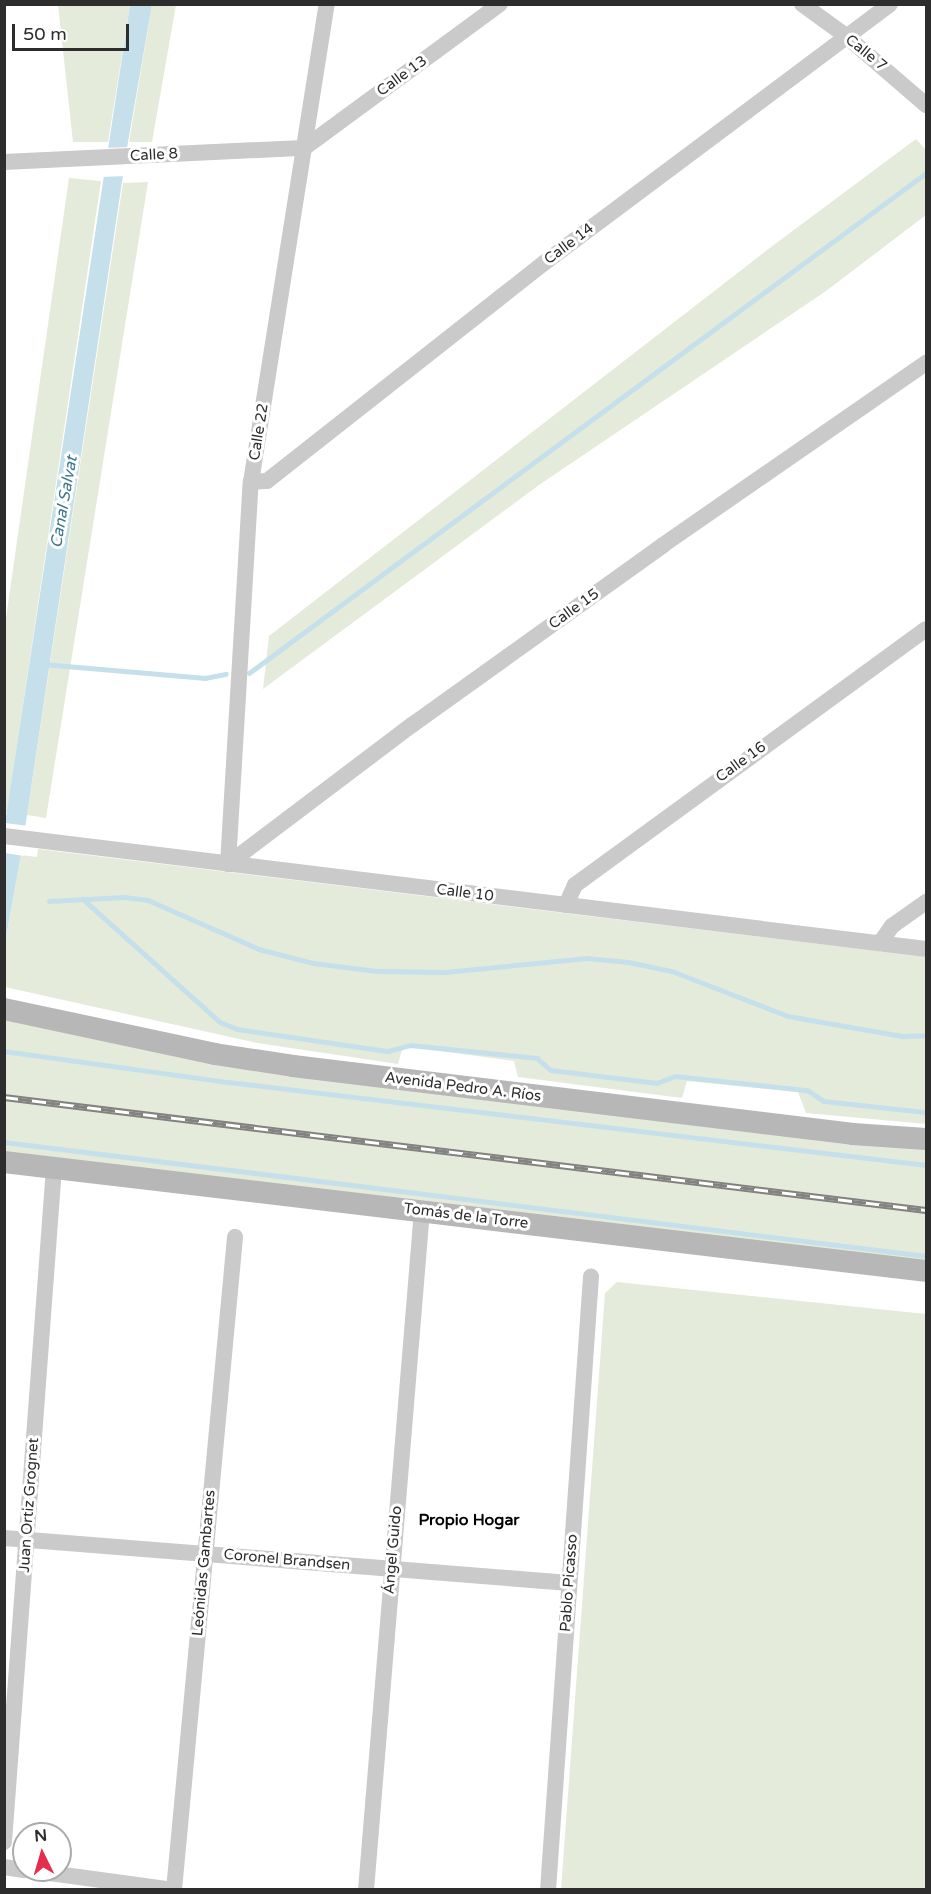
<!DOCTYPE html>
<html>
<head>
<meta charset="utf-8">
<style>
  body { margin:0 }
  #map { position:relative; width:931px; height:1894px; overflow:hidden; background:#fff; font-family:"Varela Round",sans-serif }
  div>[style] { position:absolute }
  .green>* { inset:0; background:#e5ebda }
  .water>* { inset:0; background:#c6e0eb }
  .pier>* { inset:0; background:#fff }
  .stream>* { height:4.5px; margin:-2.25px; padding:0 2.25px; transform-origin:2.25px; border-radius:2.25px; background:#c6e0eb }
  .street>* { height:16px; margin:-8px; padding:0 8px; transform-origin:8px; border-radius:8px; background:#cacaca }
  .secondary>* { height:22px; margin:-11px; padding:0 11px; transform-origin:11px; border-radius:11px; background:#b7b7b7 }
  .rail>* { height:7px; margin-top:-3.5px; transform-origin:0; background:repeating-linear-gradient(90deg,#fff 0 14px,#828282 0 28px); box-sizing:border-box; border-block:2px solid #828282 }
  span { translate:-50% -50%; white-space:nowrap; text-align:center; line-height:1.15; -webkit-text-stroke:6px #fff; paint-order:stroke }
  .street-label { font-size:15px; color:#2d2d2d }
  .water-label { font-size:16px; color:#3b768e; font-style:italic }
  .neighbourhood-label { font-size:16px; color:#000; font-weight:700 }
  .frame { position:absolute; inset:0; border:6px solid #2d2d2d; pointer-events:none }
  .north { position:absolute; left:12px; top:1822px; width:60px; height:60px; box-sizing:border-box; background:#fff; border:2px solid #ababab; border-radius:50%; rotate:355deg; font-size:16px; font-weight:700; line-height:24px; text-align:center; color:#2d2d2d }
  .north::after { content:''; display:block; margin:auto; width:21px; height:27px; background:#e52e4e; clip-path:polygon(50% 0,100% 100%,50% 72%,0 100%) }
  .scale { position:absolute; left:12px; top:24px; width:117px; height:27px; box-sizing:border-box; border:3px solid #2d2d2d; border-top:0; padding-left:8px; font-size:18px; line-height:21px; white-space:nowrap; color:#2d2d2d; -webkit-text-stroke:4px #fff; paint-order:stroke }
</style>
</head>
<body>
<div id="map">
  <div class="green">
    <i style="clip-path:polygon(58px 5px,130px 5px,108px 142px,73px 142px)"></i>
    <i style="clip-path:polygon(152px 5px,176px 5px,152px 142px,129px 142px)"></i>
    <i style="clip-path:polygon(916px 139px,926px 150px,926px 215px,826px 291px,539px 485px,263px 689px,269px 636px,775px 244px)"></i>
    <i style="clip-path:polygon(69px 178px,101px 181px,7px 812px,5px 812px,5px 625px)"></i>
    <i style="clip-path:polygon(148px 182px,46px 818px,27px 815px,123px 183px)"></i>
    <i style="clip-path:polygon(38px 849px,926px 957px,926px 1124px,806px 1113px,798px 1092px,687px 1081px,682px 1098px,518px 1077px,514px 1061px,403px 1046px,398px 1064px,257px 1043px,5px 987px,5px 943px,21px 855px,37px 857px)"></i>
    <i style="clip-path:polygon(4px 1009px,151px 1041px,926px 1139px,926px 1271px,5px 1162px)"></i>
    <i style="clip-path:polygon(617px 1282px,926px 1314px,926px 1889px,561px 1889px,605px 1293px)"></i>
  </div>
  <div class="water">
    <i style="clip-path:polygon(130px 5px,152px 5px,128px 142px,21px 855px,5px 943px,5px 823px)"></i>
  </div>
  <div class="pier">
    <i style="clip-path:polygon(131px 147px,127px 176px,99px 177px,104px 148px)"></i>
    <i style="clip-path:polygon(5px 823px,28px 826px,24px 856px,5px 853px)"></i>
  </div>
  <div class="stream">
    <i style="left:43px;top:664px;width:163px;rotate:4.9deg"></i>
    <i style="left:205px;top:678px;width:21px;rotate:-11deg"></i>
    <i style="left:249px;top:673px;width:842px;rotate:-36.45deg"></i>
    <i style="left:83px;top:899px;width:184px;rotate:41.9deg"></i>
    <i style="left:220px;top:1022px;width:18px;rotate:22deg"></i>
    <i style="left:237px;top:1029px;width:153px;rotate:8.3deg"></i>
    <i style="left:388px;top:1051px;width:23px;rotate:-15deg"></i>
    <i style="left:410px;top:1045px;width:128px;rotate:5.8deg"></i>
    <i style="left:537px;top:1058px;width:18px;rotate:41deg"></i>
    <i style="left:551px;top:1070px;width:107px;rotate:7deg"></i>
    <i style="left:657px;top:1083px;width:19px;rotate:-21deg"></i>
    <i style="left:675px;top:1076px;width:133px;rotate:6.1deg"></i>
    <i style="left:807px;top:1090px;width:20px;rotate:33deg"></i>
    <i style="left:824px;top:1101px;width:103px;rotate:6.2deg"></i>
    <i style="left:49px;top:901px;width:75px;rotate:-3.1deg"></i>
    <i style="left:124px;top:897px;width:24px;rotate:7deg"></i>
    <i style="left:148px;top:900px;width:121px;rotate:23.8deg"></i>
    <i style="left:259px;top:949px;width:56px;rotate:14.5deg"></i>
    <i style="left:313px;top:963px;width:64px;rotate:7.1deg"></i>
    <i style="left:377px;top:971px;width:68px;rotate:0.8deg"></i>
    <i style="left:445px;top:972px;width:143px;rotate:-5.6deg"></i>
    <i style="left:587px;top:958px;width:41px;rotate:5.6deg"></i>
    <i style="left:628px;top:962px;width:45px;rotate:11.6deg"></i>
    <i style="left:672px;top:971px;width:124px;rotate:21.2deg"></i>
    <i style="left:788px;top:1016px;width:117px;rotate:9.9deg"></i>
    <i style="left:903px;top:1036px;width:23px;rotate:-2deg"></i>
    <i style="left:4px;top:1051px;width:226px;rotate:7.9deg"></i>
    <i style="left:228px;top:1082px;width:703px;rotate:6.78deg"></i>
    <i style="left:4px;top:1142px;width:929px;rotate:7.05deg"></i>
  </div>
  <div class="street">
    <i style="left:802px;top:4px;width:54px;rotate:36deg"></i>
    <i style="left:846px;top:36px;width:106px;rotate:40.8deg"></i>
    <i style="left:4px;top:162px;width:300px;rotate:-2.7deg"></i>
    <i style="left:304px;top:148px;width:243px;rotate:-36.3deg"></i>
    <i style="left:251px;top:482px;width:16px;rotate:-4deg"></i>
    <i style="left:267px;top:481px;width:352px;rotate:-38.2deg"></i>
    <i style="left:544px;top:263px;width:432px;rotate:-36.8deg"></i>
    <i style="left:4px;top:836px;width:929px;rotate:6.99deg"></i>
    <i style="left:228px;top:864px;width:383px;rotate:-86.6deg"></i>
    <i style="left:251px;top:482px;width:484px;rotate:-81deg"></i>
    <i style="left:228px;top:864px;width:231px;rotate:-37.1deg"></i>
    <i style="left:412px;top:725px;width:309px;rotate:-35.6deg"></i>
    <i style="left:663px;top:545px;width:320px;rotate:-34.7deg"></i>
    <i style="left:566px;top:905px;width:22px;rotate:-66deg"></i>
    <i style="left:575px;top:885px;width:434px;rotate:-36.1deg"></i>
    <i style="left:880px;top:943px;width:21px;rotate:-55deg"></i>
    <i style="left:892px;top:926px;width:42px;rotate:-35.2deg"></i>
    <i style="left:4px;top:1538px;width:567px;rotate:4.55deg"></i>
    <i style="left:4px;top:1842px;width:676px;rotate:-85.76deg"></i>
    <i style="left:4px;top:1867px;width:20px;rotate:9deg"></i>
    <i style="left:27px;top:1870px;width:148px;rotate:7.7deg"></i>
    <i style="left:174px;top:1890px;width:656px;rotate:-84.66deg"></i>
    <i style="left:366px;top:1890px;width:681px;rotate:-85.29deg"></i>
    <i style="left:548px;top:1890px;width:615px;rotate:-85.99deg"></i>
  </div>
  <div class="secondary">
    <i style="left:4px;top:1009px;width:216px;rotate:12deg"></i>
    <i style="left:215px;top:1054px;width:79px;rotate:8.7deg"></i>
    <i style="left:293px;top:1066px;width:564px;rotate:6.92deg"></i>
    <i style="left:853px;top:1134px;width:73px;rotate:3.9deg"></i>
    <i style="left:4px;top:1162px;width:928px;rotate:6.74deg"></i>
  </div>
  <div class="rail">
    <i style="left:4px;top:1097px;width:929px;rotate:6.99deg"></i>
  </div>
  <div class="street-label">
    <span style="left:866px;top:53px;rotate:39deg">Calle 7</span>
    <span style="left:402px;top:76px;rotate:-36deg">Calle 13</span>
    <span style="left:154px;top:155px;rotate:-3deg">Calle 8</span>
    <span style="left:569px;top:244px;rotate:-37deg">Calle 14</span>
    <span style="left:259px;top:432px;rotate:-81deg">Calle 22</span>
    <span style="left:574px;top:609px;rotate:-36deg">Calle 15</span>
    <span style="left:741px;top:762px;rotate:-36deg">Calle 16</span>
    <span style="left:465px;top:893px;rotate:7deg">Calle 10</span>
    <span style="left:463px;top:1087px;rotate:7deg">Avenida Pedro A. Ríos</span>
    <span style="left:466px;top:1216px;rotate:7deg">Tomás de la Torre</span>
    <span style="left:29px;top:1505px;rotate:-86deg">Juan Ortiz Grognet</span>
    <span style="left:393px;top:1550px;rotate:-85deg">Ángel Guido</span>
    <span style="left:287px;top:1560px;rotate:5deg">Coronel Brandsen</span>
    <span style="left:204px;top:1563px;rotate:-85deg">Leónidas Gambartes</span>
    <span style="left:569px;top:1583px;rotate:-86deg">Pablo Picasso</span>
  </div>
  <div class="water-label">
    <span style="left:64px;top:502px;rotate:-80deg">Canal Salvat</span>
  </div>
  <div class="neighbourhood-label">
    <span style="left:469px;top:1520px">Propio Hogar</span>
  </div>
  <div class="frame"></div>
  <div class="north">N</div>
  <div class="scale">50 m</div>
</div>
</body>
</html>
